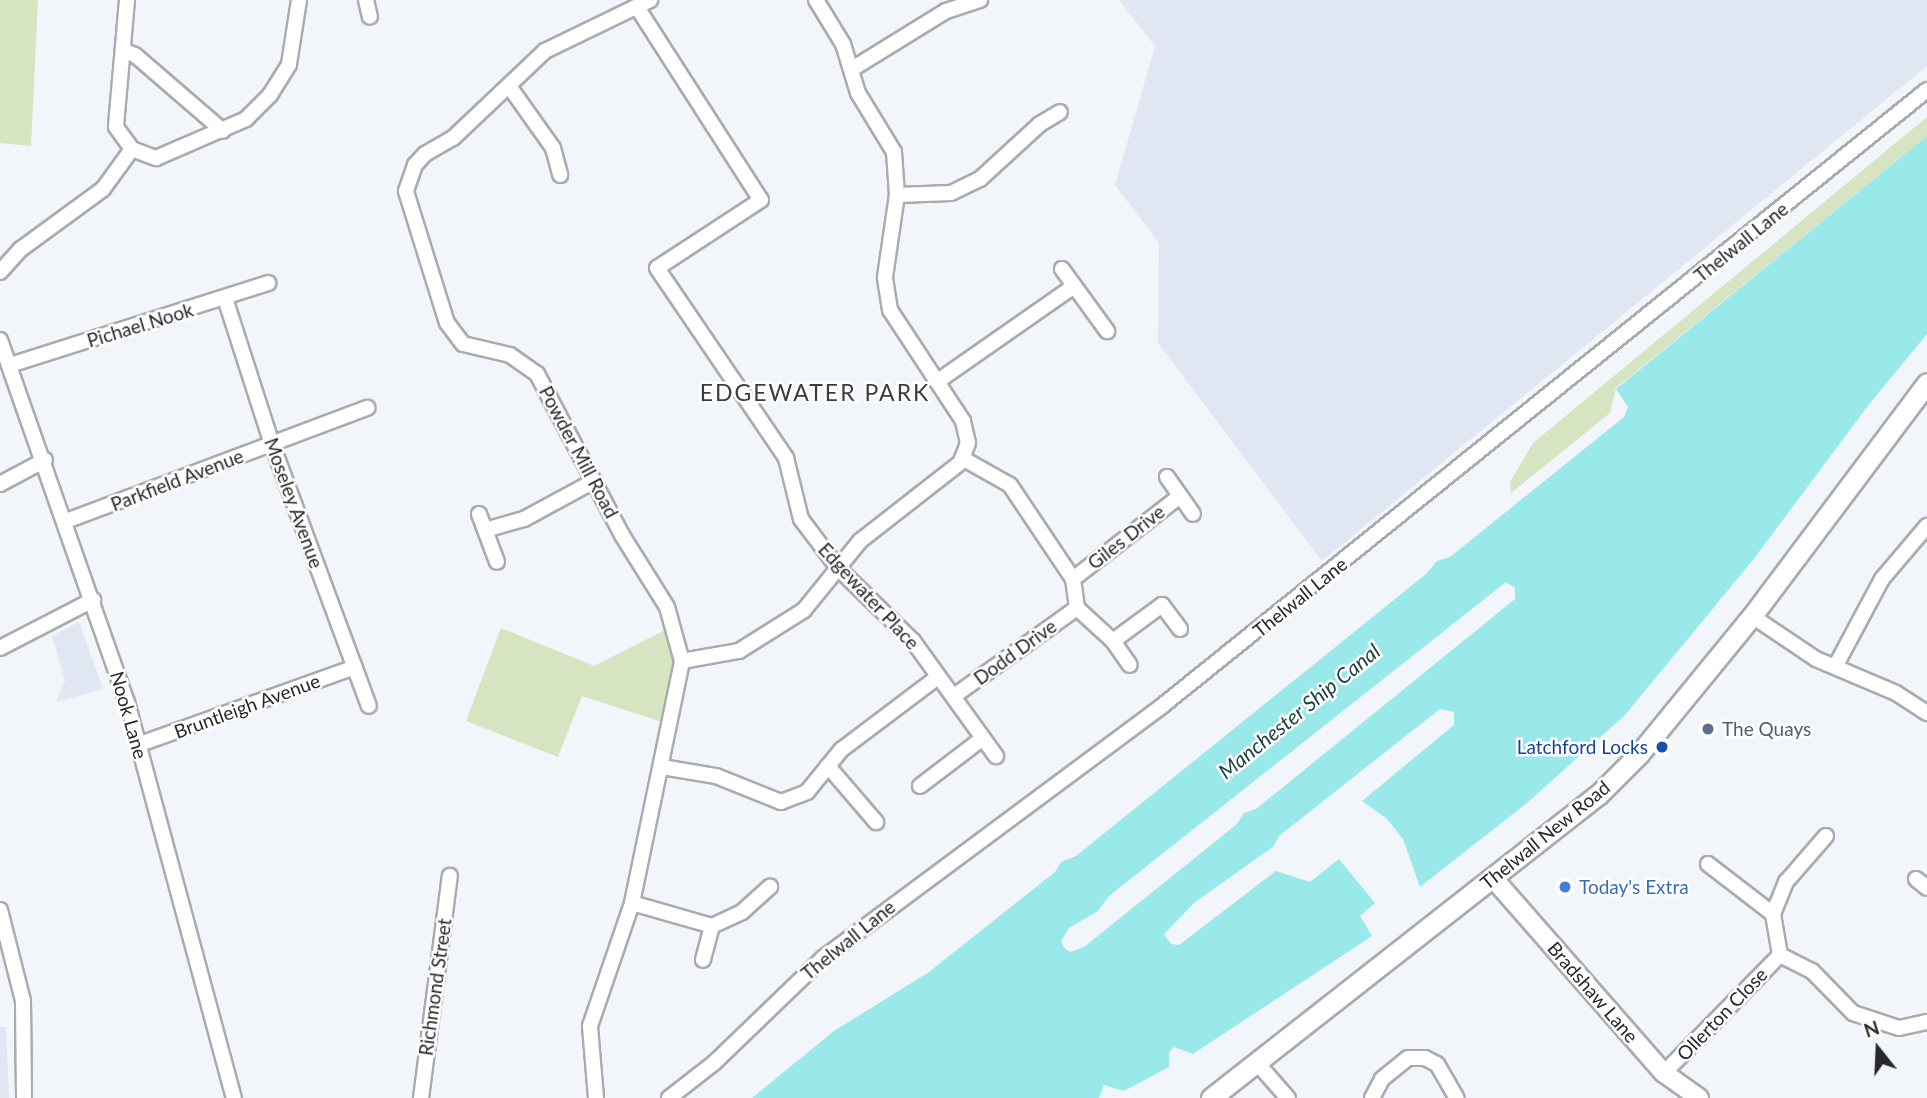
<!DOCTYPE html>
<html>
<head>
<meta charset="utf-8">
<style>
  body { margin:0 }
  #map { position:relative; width:1927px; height:1098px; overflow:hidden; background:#f2f5fa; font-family:Lato,sans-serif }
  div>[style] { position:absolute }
  .built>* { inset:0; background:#e0e7f2 }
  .green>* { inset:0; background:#d6e4c1 }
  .water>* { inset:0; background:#99e8ea }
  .roads { filter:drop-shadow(2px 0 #a9abb0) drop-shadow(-2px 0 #a9abb0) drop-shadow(0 2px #a9abb0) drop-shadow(0 -2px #a9abb0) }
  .minor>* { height:14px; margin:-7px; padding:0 7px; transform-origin:7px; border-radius:7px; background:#fff }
  .tertiary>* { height:18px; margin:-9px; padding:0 9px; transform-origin:9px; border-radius:9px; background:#fff }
  .secondary>* { height:19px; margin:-9.5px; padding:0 9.5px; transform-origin:9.5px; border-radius:9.5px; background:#fff }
  .dots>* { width:19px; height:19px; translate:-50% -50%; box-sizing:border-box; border:4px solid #fff; border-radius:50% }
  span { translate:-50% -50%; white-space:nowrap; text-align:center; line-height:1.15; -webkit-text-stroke:5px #fff; paint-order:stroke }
  .street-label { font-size:19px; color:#27282a }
  .service-label { font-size:19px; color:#4e5e75 }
  .left { translate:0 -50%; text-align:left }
  .transit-label { font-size:19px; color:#164399 }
  .right { translate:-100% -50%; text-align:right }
  .shop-label { font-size:19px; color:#366cbe }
  .water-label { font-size:21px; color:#1c4243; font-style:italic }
  .quarter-label { font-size:23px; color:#3b3d41; letter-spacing:2px }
  .north { position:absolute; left:1843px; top:1014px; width:70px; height:70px; -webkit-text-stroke:5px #fff; paint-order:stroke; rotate:342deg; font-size:19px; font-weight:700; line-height:28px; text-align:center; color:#27282a }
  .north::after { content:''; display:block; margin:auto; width:24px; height:32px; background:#27282a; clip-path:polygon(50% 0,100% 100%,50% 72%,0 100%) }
</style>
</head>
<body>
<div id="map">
  <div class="built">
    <i style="clip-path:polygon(1119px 0,1927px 0,1927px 66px,1322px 561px,1158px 343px,1159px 243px,1115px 185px,1155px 46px)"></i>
    <i style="clip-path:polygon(79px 622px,103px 689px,56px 702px,65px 681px,52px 636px)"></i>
    <i style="clip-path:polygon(0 1027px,6px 1027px,9px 1098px,0 1098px)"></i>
  </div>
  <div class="green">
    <i style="clip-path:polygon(0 0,38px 0,31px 146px,0 143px)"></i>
    <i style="clip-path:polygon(1927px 117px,1927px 136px,1616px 388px,1610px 413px,1511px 493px,1510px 482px,1533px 443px)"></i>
    <i style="clip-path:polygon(673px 626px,682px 661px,671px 725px,582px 696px,558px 757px,466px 721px,501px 628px,594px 666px)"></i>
  </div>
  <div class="water">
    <i style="clip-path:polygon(evenodd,1927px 136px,1927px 334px,1867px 407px,1753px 560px,1625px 715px,1527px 803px,1420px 887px,1403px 839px,1387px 819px,1362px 801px,1454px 725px,1454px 712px,1440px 709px,1279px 836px,1274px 846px,1194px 903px,1164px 934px,1171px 944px,1179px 945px,1276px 871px,1310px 882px,1339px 859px,1375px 903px,1360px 916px,1372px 936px,1193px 1054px,1174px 1047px,1169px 1052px,1169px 1067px,1124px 1091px,1104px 1085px,1099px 1098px,752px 1098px,834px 1031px,929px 972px,1055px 872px,1061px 862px,1076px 856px,1426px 574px,1437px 561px,1450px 557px,1624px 417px,1628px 407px,1616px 389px,1927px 136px,1506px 582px,1515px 588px,1515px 599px,1256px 809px,1244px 813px,1237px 824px,1084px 947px,1070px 952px,1064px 948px,1061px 941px,1069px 928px,1098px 911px,1109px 896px,1506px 582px)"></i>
  </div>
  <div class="roads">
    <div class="minor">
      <i style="left:127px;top:0;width:127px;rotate:95deg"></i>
      <i style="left:116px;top:127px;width:27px;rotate:54deg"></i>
      <i style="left:132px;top:149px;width:26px;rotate:21deg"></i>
      <i style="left:156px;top:158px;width:98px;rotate:-23.4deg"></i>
      <i style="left:246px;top:119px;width:34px;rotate:-45deg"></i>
      <i style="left:270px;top:95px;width:36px;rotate:-58deg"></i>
      <i style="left:289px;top:64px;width:65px;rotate:-81.1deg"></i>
      <i style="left:366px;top:0;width:17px;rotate:77deg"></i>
      <i style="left:637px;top:7px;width:229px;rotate:57.3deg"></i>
      <i style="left:761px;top:200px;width:124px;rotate:146.8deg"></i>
      <i style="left:657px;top:268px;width:230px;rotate:55.8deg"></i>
      <i style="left:786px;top:458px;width:63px;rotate:76.2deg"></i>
      <i style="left:801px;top:519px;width:63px;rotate:52.8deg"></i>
      <i style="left:839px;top:569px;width:103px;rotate:44.2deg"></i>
      <i style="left:913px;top:641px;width:142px;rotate:54.2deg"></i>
      <i style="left:123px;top:50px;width:13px;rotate:23deg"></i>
      <i style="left:135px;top:55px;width:116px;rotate:40.8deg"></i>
      <i style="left:852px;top:69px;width:110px;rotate:-31.7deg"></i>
      <i style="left:946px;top:11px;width:36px;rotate:-18deg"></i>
      <i style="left:509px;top:86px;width:76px;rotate:54.6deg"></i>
      <i style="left:553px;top:148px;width:28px;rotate:75deg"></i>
      <i style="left:897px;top:195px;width:54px;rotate:-2.1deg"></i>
      <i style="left:951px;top:193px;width:32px;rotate:-26deg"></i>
      <i style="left:980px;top:179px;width:81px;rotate:-42.5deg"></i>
      <i style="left:1040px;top:124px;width:23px;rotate:-31deg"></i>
      <i style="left:1062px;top:269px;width:77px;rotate:54deg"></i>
      <i style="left:0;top:272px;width:31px;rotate:-48deg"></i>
      <i style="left:21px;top:249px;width:102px;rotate:-36.2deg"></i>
      <i style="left:103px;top:189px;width:49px;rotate:-54.1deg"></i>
      <i style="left:225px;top:298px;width:153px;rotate:72.2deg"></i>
      <i style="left:272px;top:444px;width:279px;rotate:69.7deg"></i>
      <i style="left:0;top:340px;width:384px;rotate:70.7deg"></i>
      <i style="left:127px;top:702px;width:410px;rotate:74.9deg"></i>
      <i style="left:10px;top:365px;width:271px;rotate:-17.6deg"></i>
      <i style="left:938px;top:381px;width:166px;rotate:-34.9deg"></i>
      <i style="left:962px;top:458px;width:55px;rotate:29.4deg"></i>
      <i style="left:1010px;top:485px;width:113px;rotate:56.2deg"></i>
      <i style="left:1073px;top:579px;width:29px;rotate:82deg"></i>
      <i style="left:1077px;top:608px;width:49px;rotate:42.5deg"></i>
      <i style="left:1113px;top:641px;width:29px;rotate:55deg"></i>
      <i style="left:1167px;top:477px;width:45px;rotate:54.9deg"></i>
      <i style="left:0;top:484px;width:51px;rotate:-28.1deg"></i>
      <i style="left:479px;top:514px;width:51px;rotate:69.4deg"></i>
      <i style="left:66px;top:521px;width:322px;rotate:-20.6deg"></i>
      <i style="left:485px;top:530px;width:41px;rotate:-15.8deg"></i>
      <i style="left:524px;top:519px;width:80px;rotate:-28.5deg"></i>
      <i style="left:1073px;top:579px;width:135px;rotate:-37.8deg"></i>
      <i style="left:1752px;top:616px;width:77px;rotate:33.9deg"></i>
      <i style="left:1816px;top:659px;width:87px;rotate:23deg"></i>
      <i style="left:1896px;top:693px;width:37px;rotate:33deg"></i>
      <i style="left:1113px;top:641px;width:61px;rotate:-36.3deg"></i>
      <i style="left:1162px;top:605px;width:30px;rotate:53deg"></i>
      <i style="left:0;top:648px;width:105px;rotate:-27.3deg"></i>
      <i style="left:682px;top:661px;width:58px;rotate:-10deg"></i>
      <i style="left:739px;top:651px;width:77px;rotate:-32.2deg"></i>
      <i style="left:804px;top:610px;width:89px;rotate:-50.9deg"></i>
      <i style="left:860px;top:541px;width:128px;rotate:-38deg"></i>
      <i style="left:961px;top:462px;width:20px;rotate:-70deg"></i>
      <i style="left:968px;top:443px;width:23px;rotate:-103deg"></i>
      <i style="left:963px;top:421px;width:133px;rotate:-123.3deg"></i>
      <i style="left:890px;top:310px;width:33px;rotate:-99deg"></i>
      <i style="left:885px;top:277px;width:83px;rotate:-81.7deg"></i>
      <i style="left:897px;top:195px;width:43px;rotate:-94deg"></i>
      <i style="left:894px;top:152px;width:69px;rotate:-121.4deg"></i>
      <i style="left:858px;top:93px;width:51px;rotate:-107deg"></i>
      <i style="left:843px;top:44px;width:52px;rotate:-121.5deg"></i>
      <i style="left:1835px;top:667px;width:100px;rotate:-61.9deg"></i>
      <i style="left:1882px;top:579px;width:70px;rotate:-49.7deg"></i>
      <i style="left:954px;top:696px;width:151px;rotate:-35.6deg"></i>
      <i style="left:140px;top:744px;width:228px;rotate:-19.7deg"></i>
      <i style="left:828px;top:766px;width:74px;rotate:49.4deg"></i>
      <i style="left:662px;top:767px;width:55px;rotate:9.5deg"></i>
      <i style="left:716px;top:776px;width:70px;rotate:21.8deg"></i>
      <i style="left:781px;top:802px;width:28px;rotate:-21deg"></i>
      <i style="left:807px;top:792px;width:54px;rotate:-51deg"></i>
      <i style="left:841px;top:750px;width:121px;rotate:-37deg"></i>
      <i style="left:920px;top:786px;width:79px;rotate:-37.3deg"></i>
      <i style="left:1708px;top:864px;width:82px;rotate:37.6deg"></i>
      <i style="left:1773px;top:914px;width:42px;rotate:80.3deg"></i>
      <i style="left:1916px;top:879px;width:14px;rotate:39deg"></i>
      <i style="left:632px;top:903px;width:83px;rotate:16deg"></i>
      <i style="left:712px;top:926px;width:35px;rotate:105deg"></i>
      <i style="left:0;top:910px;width:94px;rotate:75.8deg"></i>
      <i style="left:23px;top:1001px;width:97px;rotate:89.4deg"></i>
      <i style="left:1773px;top:914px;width:35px;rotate:-68deg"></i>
      <i style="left:1786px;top:882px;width:61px;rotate:-49deg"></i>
      <i style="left:712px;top:926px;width:33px;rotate:-25deg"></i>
      <i style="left:742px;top:912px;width:38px;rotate:-42deg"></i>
      <i style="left:1258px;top:1064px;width:45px;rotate:48.6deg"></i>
      <i style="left:1664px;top:1073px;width:165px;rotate:-45.5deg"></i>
      <i style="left:1780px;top:955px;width:36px;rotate:27deg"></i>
      <i style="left:1812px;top:971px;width:59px;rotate:45.7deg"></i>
      <i style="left:1853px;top:1013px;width:48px;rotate:18.1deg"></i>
      <i style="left:1899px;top:1028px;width:29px;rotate:-12deg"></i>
      <i style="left:421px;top:1098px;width:224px;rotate:-82.6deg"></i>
      <i style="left:596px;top:1098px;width:72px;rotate:-94.8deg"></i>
      <i style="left:590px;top:1026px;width:130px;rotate:-71.1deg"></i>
      <i style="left:632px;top:903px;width:247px;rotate:-78.3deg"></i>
      <i style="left:682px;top:661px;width:56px;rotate:-105.5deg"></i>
      <i style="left:667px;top:607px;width:85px;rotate:-122deg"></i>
      <i style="left:622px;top:535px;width:182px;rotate:-117.8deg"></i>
      <i style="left:537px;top:374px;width:33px;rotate:-145deg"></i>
      <i style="left:510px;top:355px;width:48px;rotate:-166.8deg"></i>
      <i style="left:463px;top:344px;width:26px;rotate:-127deg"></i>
      <i style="left:447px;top:323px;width:138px;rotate:-107.3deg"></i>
      <i style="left:406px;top:191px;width:28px;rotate:-71deg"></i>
      <i style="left:415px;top:165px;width:15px;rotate:-48deg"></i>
      <i style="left:425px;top:154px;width:32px;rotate:-30deg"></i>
      <i style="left:453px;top:138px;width:127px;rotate:-43.4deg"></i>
      <i style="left:545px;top:51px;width:117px;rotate:-25.9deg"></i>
      <i style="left:669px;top:1098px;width:57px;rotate:-37.9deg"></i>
      <i style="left:714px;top:1063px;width:151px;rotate:-43.9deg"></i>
      <i style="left:823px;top:958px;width:422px;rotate:-36.6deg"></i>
      <i style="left:1162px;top:706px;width:982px;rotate:-38.84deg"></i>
      <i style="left:1372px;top:1098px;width:21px;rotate:-62deg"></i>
      <i style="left:1382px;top:1079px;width:33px;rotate:-39deg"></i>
      <i style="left:1408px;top:1058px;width:17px"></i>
      <i style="left:1425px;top:1058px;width:13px;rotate:27deg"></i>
      <i style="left:1437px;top:1064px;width:39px;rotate:60deg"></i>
    </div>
    <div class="tertiary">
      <i style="left:1493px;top:878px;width:259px;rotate:48.8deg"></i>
      <i style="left:1664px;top:1073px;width:43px;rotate:35.5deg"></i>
    </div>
    <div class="secondary">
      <i style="left:1211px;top:1098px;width:492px;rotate:-38.1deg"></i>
      <i style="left:1598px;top:795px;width:58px;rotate:-45deg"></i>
      <i style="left:1639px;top:754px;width:178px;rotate:-50.7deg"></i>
      <i style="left:1752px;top:616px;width:291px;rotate:-53.1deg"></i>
    </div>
  </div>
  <div class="dots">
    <i style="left:1708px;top:729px;background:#5c6f8a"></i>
    <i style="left:1662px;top:747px;background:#1a4fb4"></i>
    <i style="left:1565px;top:887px;background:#3f7fe0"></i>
  </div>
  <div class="street-label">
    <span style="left:1741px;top:242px;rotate:-39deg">Thelwall Lane</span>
    <span style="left:140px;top:325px;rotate:-17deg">Pichael Nook</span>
    <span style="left:579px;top:452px;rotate:62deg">Powder Mill Road</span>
    <span style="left:177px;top:480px;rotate:-21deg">Parkfield Avenue</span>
    <span style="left:294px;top:503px;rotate:70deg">Moseley Avenue</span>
    <span style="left:1126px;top:537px;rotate:-38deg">Giles Drive</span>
    <span style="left:869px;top:596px;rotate:47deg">Edgewater Place</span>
    <span style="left:1300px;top:597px;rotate:-39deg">Thelwall Lane</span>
    <span style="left:1015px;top:652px;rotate:-36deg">Dodd Drive</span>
    <span style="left:247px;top:706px;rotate:-20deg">Bruntleigh Avenue</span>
    <span style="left:129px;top:715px;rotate:74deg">Nook Lane</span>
    <span style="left:1545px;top:835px;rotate:-39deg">Thelwall New Road</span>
    <span style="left:848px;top:940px;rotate:-39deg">Thelwall Lane</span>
    <span style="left:435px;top:987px;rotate:-82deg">Richmond Street</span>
    <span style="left:1593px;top:992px;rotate:49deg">Bradshaw Lane</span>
    <span style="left:1722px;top:1014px;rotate:-46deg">Ollerton Close</span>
  </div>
  <div class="service-label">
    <span class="left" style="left:1722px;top:729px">The Quays</span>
  </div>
  <div class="transit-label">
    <span class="right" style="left:1648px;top:747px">Latchford Locks</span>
  </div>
  <div class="shop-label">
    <span class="left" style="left:1579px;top:887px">Today's Extra</span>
  </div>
  <div class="water-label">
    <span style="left:1299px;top:711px;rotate:-39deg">Manchester Ship Canal</span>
  </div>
  <div class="quarter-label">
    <span style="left:815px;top:392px">EDGEWATER PARK</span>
  </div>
  <div class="north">N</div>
</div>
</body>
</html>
